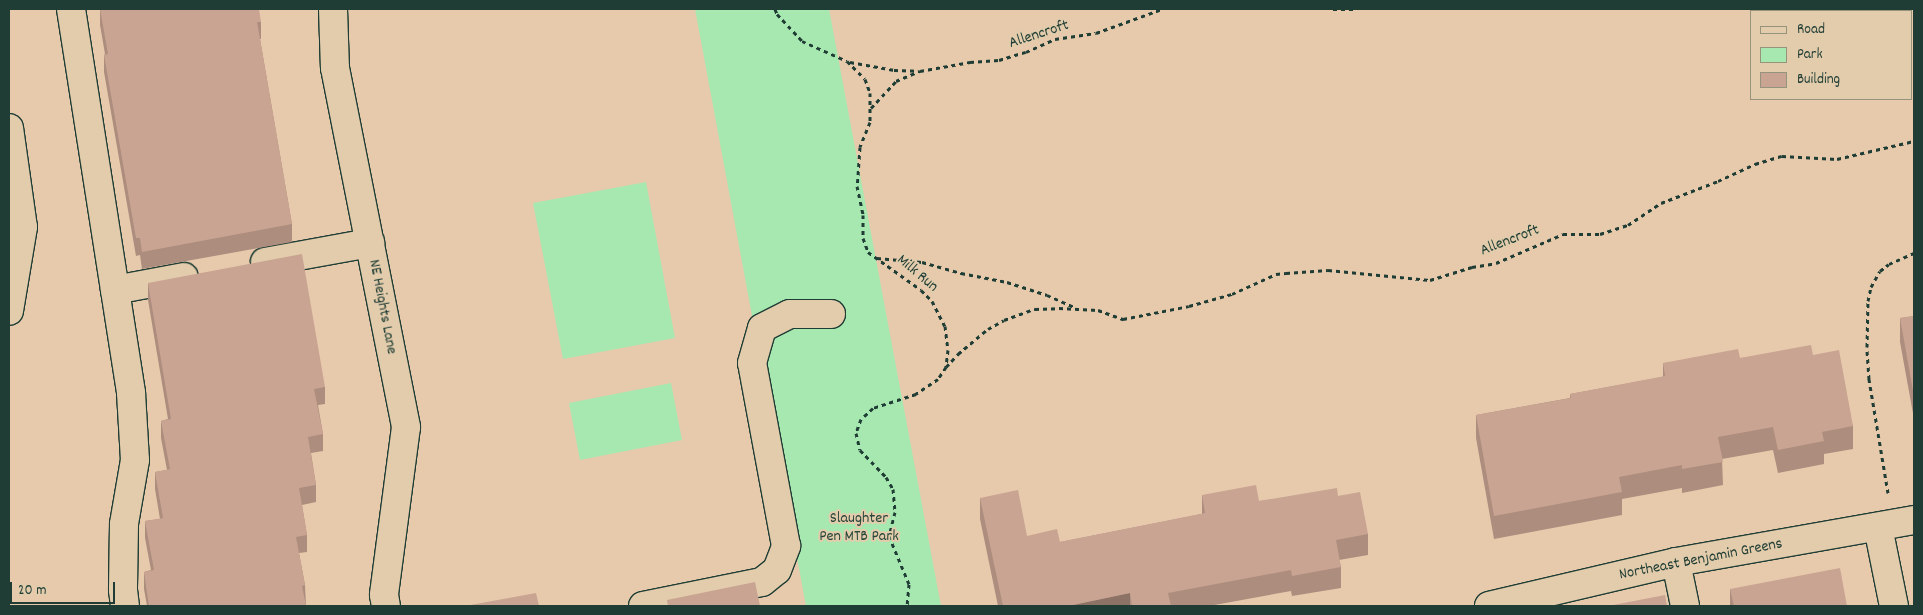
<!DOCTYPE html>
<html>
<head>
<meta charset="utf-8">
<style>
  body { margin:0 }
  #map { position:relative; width:1923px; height:615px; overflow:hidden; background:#e7caac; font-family:Dekko,sans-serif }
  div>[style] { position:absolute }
  .green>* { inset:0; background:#a7e8b1 }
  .path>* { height:3px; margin-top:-1.5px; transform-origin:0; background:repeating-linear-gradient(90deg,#1f3d34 0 4px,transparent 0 8px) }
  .roads { filter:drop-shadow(1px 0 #1f3d34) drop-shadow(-1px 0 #1f3d34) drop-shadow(0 1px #1f3d34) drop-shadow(0 -1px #1f3d34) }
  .minor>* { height:28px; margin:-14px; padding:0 14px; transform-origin:14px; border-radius:14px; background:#e3ccac }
  .wall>* { inset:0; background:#ad8d7e }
  .shaded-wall>* { inset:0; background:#8d7366 }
  .building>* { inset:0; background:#c9a492 }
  span { translate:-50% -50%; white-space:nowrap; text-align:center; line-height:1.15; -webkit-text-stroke:4px #e3ccac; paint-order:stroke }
  .street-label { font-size:16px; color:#1f3d34 }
  .park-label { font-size:16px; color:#26463a }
  .frame { position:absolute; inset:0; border:10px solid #1f3d34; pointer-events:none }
  .legend { position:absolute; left:1750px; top:10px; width:162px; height:90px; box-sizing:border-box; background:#e3ccac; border:1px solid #95937c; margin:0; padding:6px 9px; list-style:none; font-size:15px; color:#1f3d34 }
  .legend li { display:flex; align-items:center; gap:10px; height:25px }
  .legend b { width:25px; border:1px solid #95937c }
  .scale { position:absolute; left:10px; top:582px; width:105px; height:22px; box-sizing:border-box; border:2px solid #1f3d34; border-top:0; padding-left:6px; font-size:15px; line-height:18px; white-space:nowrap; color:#1f3d34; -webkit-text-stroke:4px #e3ccac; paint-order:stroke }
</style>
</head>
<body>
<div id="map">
  <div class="green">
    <i style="clip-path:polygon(695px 9px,829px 9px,941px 606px,806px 606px)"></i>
    <i style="clip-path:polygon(646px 182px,675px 338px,563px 359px,533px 203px)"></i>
    <i style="clip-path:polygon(671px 383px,682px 440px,580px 460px,569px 403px)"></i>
  </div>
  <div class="path">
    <i style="left:775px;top:9px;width:5px;rotate:68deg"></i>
    <i style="left:777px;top:14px;width:37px;rotate:47deg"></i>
    <i style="left:802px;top:41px;width:49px;rotate:24deg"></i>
    <i style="left:847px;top:61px;width:25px;rotate:45deg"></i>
    <i style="left:865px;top:79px;width:15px;rotate:70deg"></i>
    <i style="left:870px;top:93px;width:29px;rotate:90deg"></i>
    <i style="left:870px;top:122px;width:27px;rotate:112deg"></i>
    <i style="left:860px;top:147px;width:39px;rotate:94deg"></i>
    <i style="left:857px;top:186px;width:30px;rotate:78deg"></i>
    <i style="left:863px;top:215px;width:23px;rotate:90deg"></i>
    <i style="left:863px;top:238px;width:15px;rotate:70deg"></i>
    <i style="left:868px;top:252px;width:65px;rotate:35.6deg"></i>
    <i style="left:921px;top:290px;width:16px;rotate:45deg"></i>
    <i style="left:932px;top:301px;width:28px;rotate:63deg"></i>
    <i style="left:945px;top:326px;width:24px;rotate:83deg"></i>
    <i style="left:948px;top:350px;width:17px;rotate:97deg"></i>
    <i style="left:946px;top:367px;width:14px;rotate:124deg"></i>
    <i style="left:938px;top:379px;width:27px;rotate:146deg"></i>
    <i style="left:916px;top:394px;width:45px;rotate:162deg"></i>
    <i style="left:873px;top:408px;width:16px;rotate:137deg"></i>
    <i style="left:861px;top:419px;width:15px;rotate:110deg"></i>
    <i style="left:856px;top:433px;width:17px;rotate:77deg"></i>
    <i style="left:860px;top:450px;width:37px;rotate:46deg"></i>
    <i style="left:886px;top:477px;width:14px;rotate:60deg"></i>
    <i style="left:893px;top:489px;width:23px;rotate:85deg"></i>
    <i style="left:895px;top:512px;width:25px;rotate:104deg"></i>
    <i style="left:889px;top:536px;width:52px;rotate:67.4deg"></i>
    <i style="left:909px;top:584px;width:22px;rotate:95deg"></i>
    <i style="left:1333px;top:9px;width:24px"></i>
    <i style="left:850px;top:62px;width:45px;rotate:10.3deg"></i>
    <i style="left:894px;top:70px;width:24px;rotate:2deg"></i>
    <i style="left:871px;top:108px;width:37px;rotate:-47deg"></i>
    <i style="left:896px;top:81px;width:26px;rotate:-23deg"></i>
    <i style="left:920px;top:71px;width:51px;rotate:-10.2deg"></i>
    <i style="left:970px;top:62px;width:29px;rotate:-4deg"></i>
    <i style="left:999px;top:60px;width:28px;rotate:-17deg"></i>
    <i style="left:1026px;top:52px;width:32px;rotate:-24deg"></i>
    <i style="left:1055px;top:39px;width:41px;rotate:-8.3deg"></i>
    <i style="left:1096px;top:33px;width:70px;rotate:-20deg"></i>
    <i style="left:877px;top:258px;width:45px;rotate:5.1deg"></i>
    <i style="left:922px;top:262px;width:41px;rotate:15.8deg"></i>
    <i style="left:961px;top:273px;width:47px;rotate:11.1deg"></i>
    <i style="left:1007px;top:282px;width:42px;rotate:18deg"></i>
    <i style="left:1047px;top:295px;width:30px;rotate:24deg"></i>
    <i style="left:946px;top:367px;width:18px;rotate:-47deg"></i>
    <i style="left:958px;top:354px;width:39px;rotate:-40deg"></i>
    <i style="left:988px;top:329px;width:18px;rotate:-29deg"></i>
    <i style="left:1004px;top:320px;width:33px;rotate:-20deg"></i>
    <i style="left:1035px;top:309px;width:24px;rotate:-2deg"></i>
    <i style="left:1059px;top:308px;width:39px;rotate:3deg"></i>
    <i style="left:1098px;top:310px;width:27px;rotate:20deg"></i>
    <i style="left:1123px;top:319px;width:67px;rotate:-11.1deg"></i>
    <i style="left:1189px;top:306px;width:45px;rotate:-15.6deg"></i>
    <i style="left:1232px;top:294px;width:48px;rotate:-24.4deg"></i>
    <i style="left:1276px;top:274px;width:10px;rotate:-6deg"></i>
    <i style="left:1286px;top:273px;width:42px;rotate:-4.1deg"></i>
    <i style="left:1328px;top:270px;width:102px;rotate:5.6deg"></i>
    <i style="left:1430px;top:280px;width:44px;rotate:-17.2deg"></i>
    <i style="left:1472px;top:267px;width:24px;rotate:-9deg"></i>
    <i style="left:1496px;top:263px;width:73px;rotate:-23.4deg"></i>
    <i style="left:1563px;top:234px;width:37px"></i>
    <i style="left:1600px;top:234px;width:29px;rotate:-18deg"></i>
    <i style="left:1628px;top:225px;width:40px;rotate:-34deg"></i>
    <i style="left:1661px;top:203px;width:61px;rotate:-21.1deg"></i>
    <i style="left:1718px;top:181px;width:41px;rotate:-24.7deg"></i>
    <i style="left:1755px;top:164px;width:28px;rotate:-17deg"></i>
    <i style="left:1782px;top:156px;width:55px;rotate:3.1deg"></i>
    <i style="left:1837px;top:159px;width:79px;rotate:-13.2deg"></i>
    <i style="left:1888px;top:493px;width:116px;rotate:-99.5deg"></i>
    <i style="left:1869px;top:379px;width:32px;rotate:-94deg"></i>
    <i style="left:1867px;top:347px;width:46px;rotate:-88.8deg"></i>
    <i style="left:1868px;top:301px;width:14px;rotate:-78deg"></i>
    <i style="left:1871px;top:287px;width:18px;rotate:-61deg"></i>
    <i style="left:1880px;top:271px;width:11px;rotate:-38deg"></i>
    <i style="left:1889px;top:264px;width:27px;rotate:-24deg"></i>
  </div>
  <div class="roads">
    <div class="minor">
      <i style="left:71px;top:9px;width:389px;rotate:81.1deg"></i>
      <i style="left:131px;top:393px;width:67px;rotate:86.6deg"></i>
      <i style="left:135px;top:460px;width:65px;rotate:99.8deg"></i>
      <i style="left:124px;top:524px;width:66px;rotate:90.9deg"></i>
      <i style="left:123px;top:590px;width:16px;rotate:83deg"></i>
      <i style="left:333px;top:9px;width:59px;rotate:88.1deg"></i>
      <i style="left:335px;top:68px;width:366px;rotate:78.8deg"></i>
      <i style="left:406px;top:427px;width:169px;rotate:97.5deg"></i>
      <i style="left:384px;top:595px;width:11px;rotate:80deg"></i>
      <i style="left:9px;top:128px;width:100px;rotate:82deg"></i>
      <i style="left:23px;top:227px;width:85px;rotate:99.5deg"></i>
      <i style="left:265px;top:262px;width:107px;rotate:-10.3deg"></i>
      <i style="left:115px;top:290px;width:70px;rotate:-10.7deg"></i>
      <i style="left:1878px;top:527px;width:81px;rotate:78.6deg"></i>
      <i style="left:1676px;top:562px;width:45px;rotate:78.4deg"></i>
      <i style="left:643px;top:606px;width:121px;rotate:-11.4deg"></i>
      <i style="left:762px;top:582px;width:19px;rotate:-39deg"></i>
      <i style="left:777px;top:570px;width:26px;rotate:-69deg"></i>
      <i style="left:786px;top:546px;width:186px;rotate:-100.5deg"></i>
      <i style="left:752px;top:363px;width:36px;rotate:-74deg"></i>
      <i style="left:762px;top:328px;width:31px;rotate:-27deg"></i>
      <i style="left:790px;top:314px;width:41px"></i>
      <i style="left:1489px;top:606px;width:192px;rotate:-13.2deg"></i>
      <i style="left:1676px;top:562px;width:242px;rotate:-10deg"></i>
    </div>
  </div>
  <div class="wall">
    <i style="clip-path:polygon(100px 9px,261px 22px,261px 39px,260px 39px,292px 224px,292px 242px,142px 269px,140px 255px,136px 256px,104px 72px,104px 55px,105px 54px,100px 25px)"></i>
    <i style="clip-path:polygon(148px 283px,325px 387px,325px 404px,318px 405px,323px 434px,323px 451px,311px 453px,316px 485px,316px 502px,302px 505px,307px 535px,307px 552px,299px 553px,305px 585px,306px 606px,147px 606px,144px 589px,144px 572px,151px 570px,145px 538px,145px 521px,160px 519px,155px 489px,155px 472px,167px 470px,161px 438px,161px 421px,168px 419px,148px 300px)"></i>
    <i style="clip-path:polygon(1914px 316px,1914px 419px,1900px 342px,1900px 318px)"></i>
    <i style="clip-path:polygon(1813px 355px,1853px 426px,1853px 449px,1824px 454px,1824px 464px,1778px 473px,1773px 450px,1722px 459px,1723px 485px,1682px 493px,1682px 488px,1622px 499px,1622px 515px,1494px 539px,1476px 438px,1476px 415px,1570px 398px,1570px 394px,1663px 377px,1663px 363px,1740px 358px)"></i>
    <i style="clip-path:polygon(1202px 495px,1259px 501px,1338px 496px,1368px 534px,1368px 555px,1339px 560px,1341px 567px,1341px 588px,1292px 596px,1291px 591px,1209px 606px,998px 606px,980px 519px,980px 498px,1027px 536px,1060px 542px,1202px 514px)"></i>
    <i style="clip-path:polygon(1730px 589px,1847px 606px,1730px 606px)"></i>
  </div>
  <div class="shaded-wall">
    <i style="clip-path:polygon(1130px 593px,1130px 606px,1073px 606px,1073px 605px)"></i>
  </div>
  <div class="building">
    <i style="clip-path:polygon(100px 9px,259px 9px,261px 22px,257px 22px,292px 224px,142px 252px,140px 238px,136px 238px,104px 55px,108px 54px)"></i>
    <i style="clip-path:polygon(302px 254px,325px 387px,314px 389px,323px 434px,308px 437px,316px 485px,299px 488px,307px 535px,296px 537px,305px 585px,302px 586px,306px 606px,149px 606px,144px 572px,154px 570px,145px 521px,163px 518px,155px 472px,170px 469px,161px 421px,171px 419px,148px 283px)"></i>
    <i style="clip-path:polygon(1914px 316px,1914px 396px,1900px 318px)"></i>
    <i style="clip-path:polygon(1811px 345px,1813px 355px,1839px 350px,1853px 426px,1822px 432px,1824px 441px,1778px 450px,1773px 427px,1718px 437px,1723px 462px,1682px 469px,1682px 465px,1619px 477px,1622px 492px,1494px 516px,1476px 415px,1571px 398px,1570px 394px,1665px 376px,1663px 363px,1738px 349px,1740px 358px)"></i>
    <i style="clip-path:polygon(1256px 485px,1259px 501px,1337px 488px,1338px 496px,1360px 492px,1368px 534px,1336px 540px,1341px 567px,1292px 576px,1291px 570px,1168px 593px,1171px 606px,1132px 606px,1130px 593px,1073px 605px,1073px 606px,1003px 606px,980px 498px,1018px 490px,1027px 536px,1057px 529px,1060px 542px,1205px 513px,1202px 495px)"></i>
    <i style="clip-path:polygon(1840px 568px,1847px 606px,1734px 606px,1730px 589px)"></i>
    <i style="clip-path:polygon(755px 582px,760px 606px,668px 606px,667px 600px)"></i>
    <i style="clip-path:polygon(536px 593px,539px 606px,465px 606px)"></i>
    <i style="clip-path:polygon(1665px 595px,1667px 606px,1608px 606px)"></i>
  </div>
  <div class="street-label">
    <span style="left:1039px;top:35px;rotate:-18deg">Allencroft</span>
    <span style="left:1510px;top:241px;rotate:-21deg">Allencroft</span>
    <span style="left:917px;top:274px;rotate:40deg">Milk Run</span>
    <span style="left:382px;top:307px;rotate:79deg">NE Heights Lane</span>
    <span style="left:1701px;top:560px;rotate:-11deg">Northeast Benjamin Greens</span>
  </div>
  <div class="park-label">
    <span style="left:859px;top:528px">Slaughter<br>Pen MTB Park</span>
  </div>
  <div class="frame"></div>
  <ul class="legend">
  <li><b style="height:6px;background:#e3ccac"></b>Road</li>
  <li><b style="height:14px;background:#a7e8b1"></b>Park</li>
  <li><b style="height:14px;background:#c9a492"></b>Building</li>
  </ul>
  <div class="scale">20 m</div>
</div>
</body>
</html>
